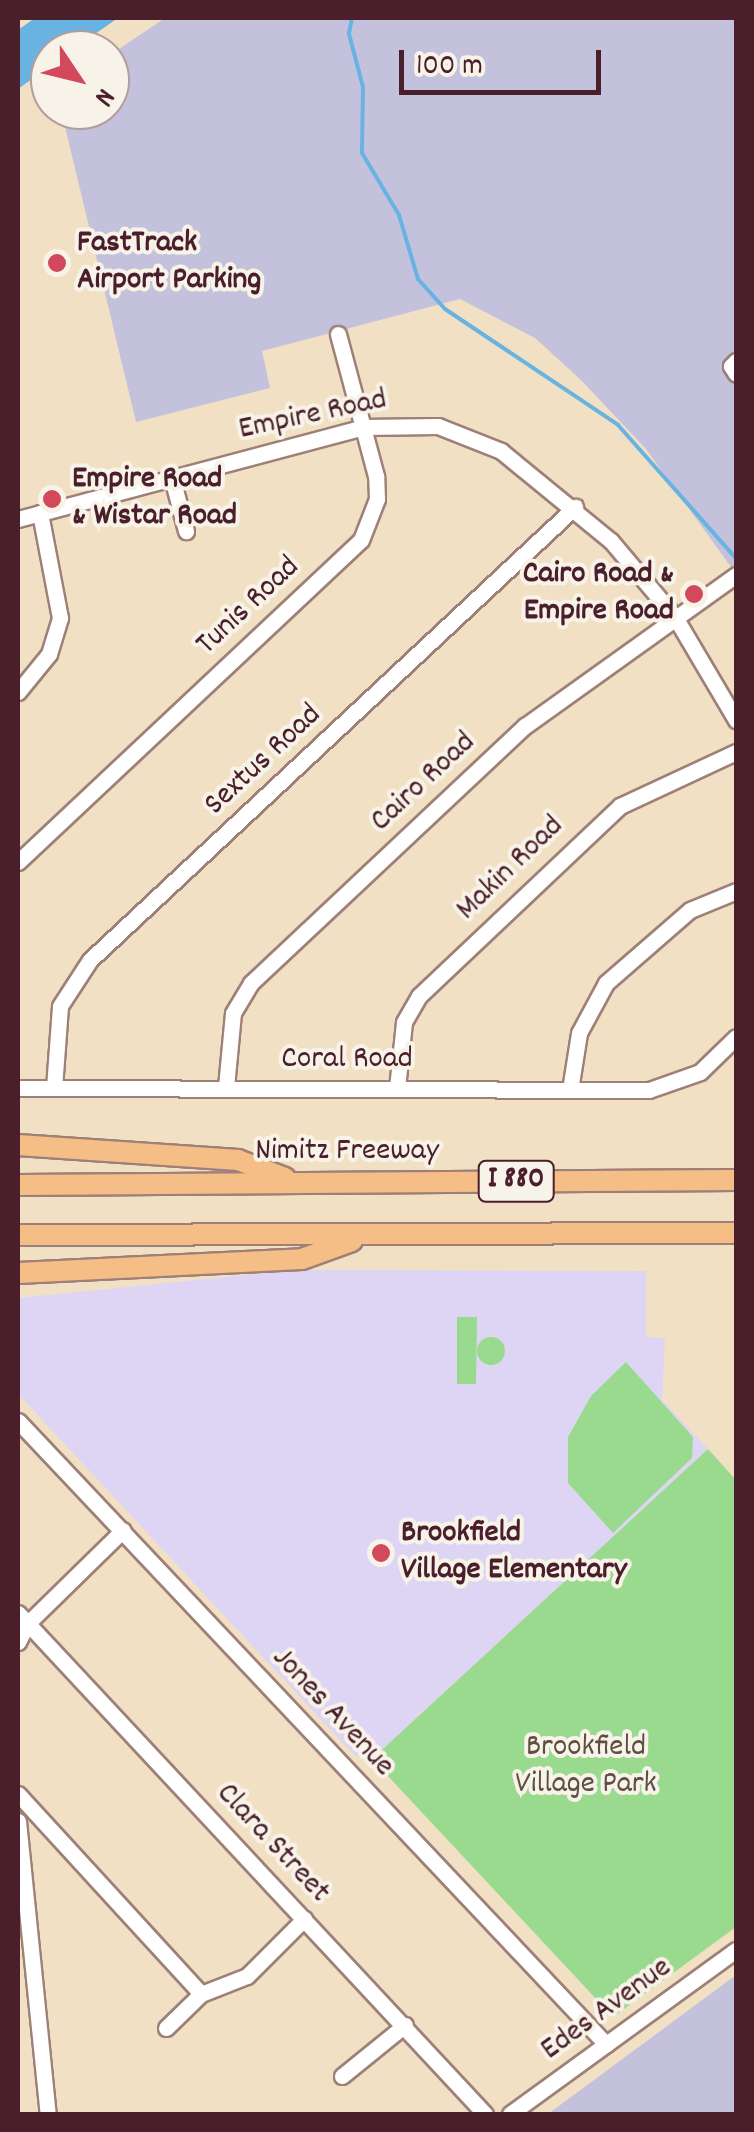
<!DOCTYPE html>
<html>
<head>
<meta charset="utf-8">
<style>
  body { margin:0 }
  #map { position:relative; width:754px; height:2132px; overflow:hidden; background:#f2e0c4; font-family:Dekko,sans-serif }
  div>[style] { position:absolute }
  .built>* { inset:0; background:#ded5f5 }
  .industrial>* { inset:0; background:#c3c1db }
  .green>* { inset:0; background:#9ada8f }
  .round { border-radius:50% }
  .water>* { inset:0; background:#68b3e1 }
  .stream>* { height:4px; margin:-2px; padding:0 2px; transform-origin:2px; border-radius:2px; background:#68b3e1 }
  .roads { filter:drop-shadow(2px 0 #9e8078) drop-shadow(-2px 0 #9e8078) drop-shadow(0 2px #9e8078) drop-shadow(0 -2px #9e8078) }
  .minor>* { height:15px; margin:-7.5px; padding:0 7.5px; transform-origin:7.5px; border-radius:7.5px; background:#fff }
  .highway>* { height:20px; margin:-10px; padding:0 10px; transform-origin:10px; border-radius:10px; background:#f6be87 }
  .dots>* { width:28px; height:28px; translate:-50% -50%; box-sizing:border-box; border:5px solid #f7f3e8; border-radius:50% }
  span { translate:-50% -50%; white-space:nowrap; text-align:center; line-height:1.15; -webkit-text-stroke:8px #f7f3e8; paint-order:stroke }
  .shield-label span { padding:2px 8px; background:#f7f3e8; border:2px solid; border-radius:8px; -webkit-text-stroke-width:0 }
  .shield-label { font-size:30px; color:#4a1f2b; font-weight:700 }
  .poi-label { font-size:32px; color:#4a1f2b; font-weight:700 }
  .left { translate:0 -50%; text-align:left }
  .right { translate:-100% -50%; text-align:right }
  .street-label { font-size:32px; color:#4a1f2b }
  .park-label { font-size:32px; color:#5e4e44 }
  .frame { position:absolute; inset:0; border:20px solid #4a1f2b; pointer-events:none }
  .north { position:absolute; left:30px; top:30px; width:100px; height:100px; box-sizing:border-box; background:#f7f3e8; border:2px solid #b29e9c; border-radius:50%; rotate:125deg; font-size:28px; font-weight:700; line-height:40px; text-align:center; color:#4a1f2b }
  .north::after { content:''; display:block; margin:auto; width:35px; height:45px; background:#d1495b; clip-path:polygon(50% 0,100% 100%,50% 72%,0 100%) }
  .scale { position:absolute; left:399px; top:50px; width:202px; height:45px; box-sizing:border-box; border:5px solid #4a1f2b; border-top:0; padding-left:12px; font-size:30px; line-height:35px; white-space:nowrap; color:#4a1f2b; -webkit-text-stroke:8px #f7f3e8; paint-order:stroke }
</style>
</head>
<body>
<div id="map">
  <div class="built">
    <i style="clip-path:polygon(295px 1270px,646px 1271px,646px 1337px,665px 1338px,662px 1400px,708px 1449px,372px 1759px,355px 1756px,18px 1394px,18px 1298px)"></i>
  </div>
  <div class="industrial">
    <i style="clip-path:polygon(165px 18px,736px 18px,736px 574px,646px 449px,581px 380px,535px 338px,460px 299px,262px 351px,270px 388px,136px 422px,61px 110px,110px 110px,110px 55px)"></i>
    <i style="clip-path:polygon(736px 1975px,736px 2114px,548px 2114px)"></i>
  </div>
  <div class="green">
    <i style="clip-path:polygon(457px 1317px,477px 1317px,476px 1384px,457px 1384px)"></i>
    <i class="round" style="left:477px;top:1337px;width:28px;height:28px"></i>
    <i style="clip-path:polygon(626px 1362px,693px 1437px,692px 1458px,613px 1533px,568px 1483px,568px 1437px,591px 1396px)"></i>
    <i style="clip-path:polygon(708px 1449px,736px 1480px,736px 1927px,613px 2017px,372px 1759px)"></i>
  </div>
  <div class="water">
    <i style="clip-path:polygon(35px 18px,118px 18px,72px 50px,50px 50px,50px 66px,18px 89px,18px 30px)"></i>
  </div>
  <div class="stream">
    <i style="left:352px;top:18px;width:16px;rotate:101deg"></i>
    <i style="left:349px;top:34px;width:55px;rotate:75.2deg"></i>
    <i style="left:363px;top:87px;width:66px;rotate:90.9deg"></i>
    <i style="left:362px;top:153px;width:72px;rotate:59.2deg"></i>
    <i style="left:399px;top:215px;width:67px;rotate:73.5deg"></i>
    <i style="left:418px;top:279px;width:40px;rotate:48deg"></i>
    <i style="left:445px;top:309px;width:208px;rotate:33.8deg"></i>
    <i style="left:618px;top:425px;width:175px;rotate:48.5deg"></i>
  </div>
  <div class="roads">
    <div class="minor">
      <i style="left:736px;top:361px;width:7px;rotate:135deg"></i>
      <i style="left:731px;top:366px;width:9px;rotate:58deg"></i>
      <i style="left:172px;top:478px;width:55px;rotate:75.2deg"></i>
      <i style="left:18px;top:519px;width:357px;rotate:-14.9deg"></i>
      <i style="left:363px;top:427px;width:75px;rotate:-0.8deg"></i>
      <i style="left:438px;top:426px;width:68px;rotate:21.6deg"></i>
      <i style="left:501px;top:451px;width:142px;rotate:39.3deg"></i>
      <i style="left:611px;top:541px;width:99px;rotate:49.9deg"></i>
      <i style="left:675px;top:617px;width:120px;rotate:59.4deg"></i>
      <i style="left:18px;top:692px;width:49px;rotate:-50.8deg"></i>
      <i style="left:49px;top:654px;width:38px;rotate:-73deg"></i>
      <i style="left:60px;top:618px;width:107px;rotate:-100.8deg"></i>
      <i style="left:18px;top:862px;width:470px;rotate:-43.2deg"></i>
      <i style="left:361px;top:540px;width:44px;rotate:-68.7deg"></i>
      <i style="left:377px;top:499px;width:23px;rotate:-92deg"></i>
      <i style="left:376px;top:476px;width:147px;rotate:-105deg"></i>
      <i style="left:226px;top:1087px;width:74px;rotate:-84.6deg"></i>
      <i style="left:233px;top:1013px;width:35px;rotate:-59deg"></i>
      <i style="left:251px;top:983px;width:376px;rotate:-43.2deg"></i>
      <i style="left:525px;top:726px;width:259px;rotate:-35.6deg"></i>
      <i style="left:18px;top:1088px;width:631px;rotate:0.18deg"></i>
      <i style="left:649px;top:1090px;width:54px;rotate:-19.4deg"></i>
      <i style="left:700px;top:1072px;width:50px;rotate:-44.2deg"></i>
      <i style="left:54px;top:1088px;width:82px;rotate:-85.8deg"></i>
      <i style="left:60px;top:1006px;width:55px;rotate:-56.9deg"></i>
      <i style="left:90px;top:960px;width:664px;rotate:-43.05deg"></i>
      <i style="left:397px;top:1088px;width:66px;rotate:-83.9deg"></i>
      <i style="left:404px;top:1022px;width:30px;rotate:-60deg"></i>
      <i style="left:419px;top:996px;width:277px;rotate:-43.4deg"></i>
      <i style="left:620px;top:806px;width:128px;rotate:-25deg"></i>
      <i style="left:570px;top:1090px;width:58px;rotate:-81deg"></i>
      <i style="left:579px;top:1033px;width:57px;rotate:-61.6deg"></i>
      <i style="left:606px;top:983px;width:111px;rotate:-41deg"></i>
      <i style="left:690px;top:910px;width:50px;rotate:-22.4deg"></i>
      <i style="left:18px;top:1421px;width:857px;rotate:46.66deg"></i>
      <i style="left:18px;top:1613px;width:685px;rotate:47.01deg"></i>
      <i style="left:18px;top:1642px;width:20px;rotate:-63deg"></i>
      <i style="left:27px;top:1624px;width:134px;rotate:-44.4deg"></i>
      <i style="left:18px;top:1794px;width:271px;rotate:47.5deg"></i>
      <i style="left:18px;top:1821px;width:295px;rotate:84.2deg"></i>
      <i style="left:166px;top:2028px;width:49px;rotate:-44.2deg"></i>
      <i style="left:201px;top:1994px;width:49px;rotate:-21.4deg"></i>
      <i style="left:247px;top:1976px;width:81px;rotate:-45deg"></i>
      <i style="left:342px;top:2076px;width:81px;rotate:-39deg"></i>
      <i style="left:510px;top:2114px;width:279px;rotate:-36deg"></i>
    </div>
    <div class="highway">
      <i style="left:18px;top:1145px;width:221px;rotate:3.9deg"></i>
      <i style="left:238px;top:1160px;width:50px;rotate:21deg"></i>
      <i style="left:18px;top:1185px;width:718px;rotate:-0.4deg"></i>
      <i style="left:18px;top:1235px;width:718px;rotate:-0.16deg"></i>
      <i style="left:18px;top:1273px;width:284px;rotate:-2.8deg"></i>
      <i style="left:302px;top:1259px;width:53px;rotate:-19.8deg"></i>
    </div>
  </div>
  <div class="dots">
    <i style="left:57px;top:263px;background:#d1495b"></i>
    <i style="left:52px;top:499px;background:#d1495b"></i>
    <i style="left:694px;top:594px;background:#d1495b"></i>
    <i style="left:381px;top:1553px;background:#d1495b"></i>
  </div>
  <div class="shield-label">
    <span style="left:516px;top:1181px">I 880</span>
  </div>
  <div class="poi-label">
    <span class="left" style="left:77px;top:263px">FastTrack<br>Airport Parking</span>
    <span class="left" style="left:72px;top:499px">Empire Road<br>&amp; Wistar Road</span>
    <span class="right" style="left:674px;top:594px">Cairo Road &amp;<br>Empire Road</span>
    <span class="left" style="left:401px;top:1553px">Brookfield<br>Village Elementary</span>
  </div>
  <div class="street-label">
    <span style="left:313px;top:416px;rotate:-12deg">Empire Road</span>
    <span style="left:249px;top:607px;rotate:-43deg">Tunis Road</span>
    <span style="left:264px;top:761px;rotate:-43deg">Sextus Road</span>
    <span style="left:424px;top:783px;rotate:-43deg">Cairo Road</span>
    <span style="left:511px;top:869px;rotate:-44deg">Makin Road</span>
    <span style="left:347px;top:1060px">Coral Road</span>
    <span style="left:347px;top:1152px">Nimitz Freeway</span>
    <span style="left:332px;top:1713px;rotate:47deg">Jones Avenue</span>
    <span style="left:272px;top:1844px;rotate:47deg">Clara Street</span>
    <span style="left:607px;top:2010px;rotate:-36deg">Edes Avenue</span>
  </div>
  <div class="park-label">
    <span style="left:586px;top:1767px">Brookfield<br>Village Park</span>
  </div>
  <div class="frame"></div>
  <div class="north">N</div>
  <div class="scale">100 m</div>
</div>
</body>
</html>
